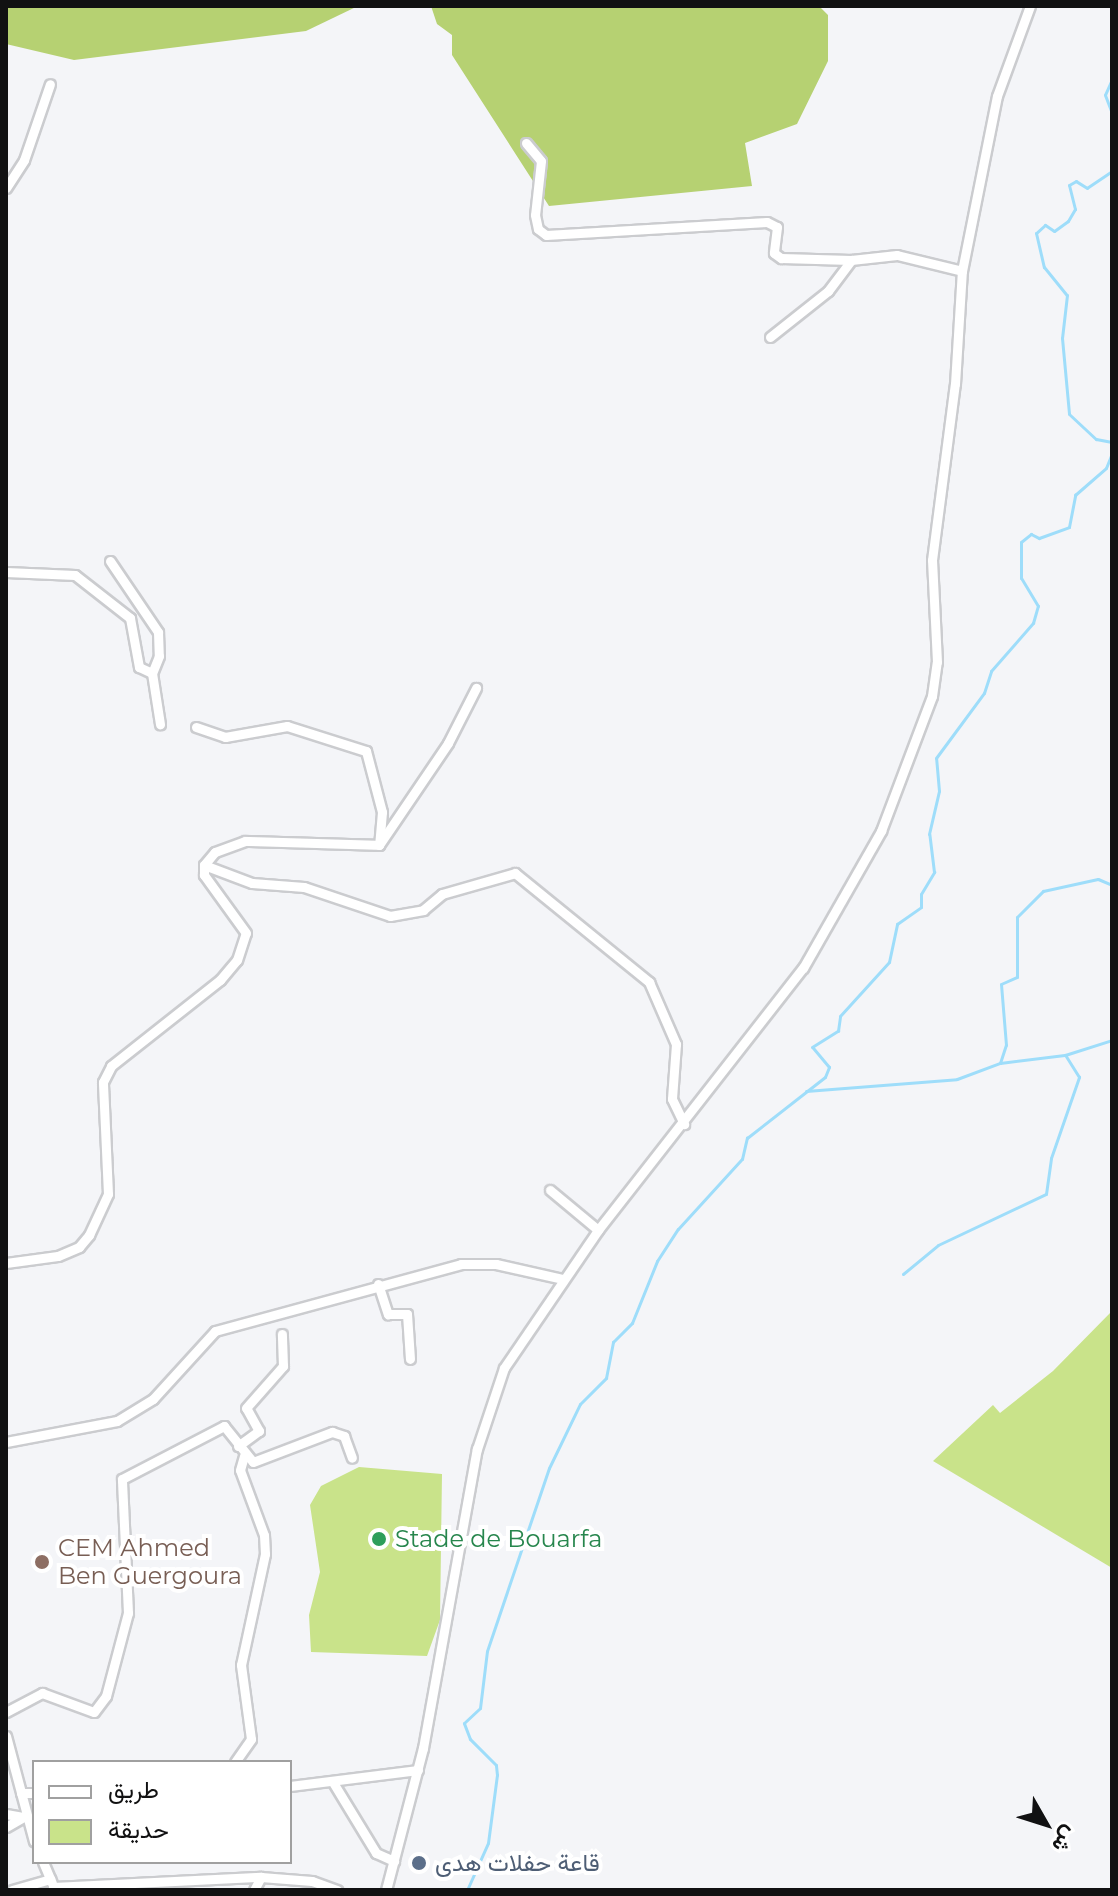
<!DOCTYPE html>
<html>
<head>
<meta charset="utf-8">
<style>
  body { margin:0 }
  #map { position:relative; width:1118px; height:1896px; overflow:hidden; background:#f4f5f8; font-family:Montserrat,Vazirmatn,sans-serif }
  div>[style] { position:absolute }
  .green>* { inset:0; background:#c9e38a }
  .forest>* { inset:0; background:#b6d172 }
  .stream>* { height:3px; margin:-1.5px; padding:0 1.5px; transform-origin:1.5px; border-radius:1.5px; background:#9eddfa }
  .roads { filter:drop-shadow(2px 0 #cbcccf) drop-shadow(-2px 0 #cbcccf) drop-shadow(0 2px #cbcccf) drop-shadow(0 -2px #cbcccf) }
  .minor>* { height:9px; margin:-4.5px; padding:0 4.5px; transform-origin:4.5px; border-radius:4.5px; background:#fff }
  .dots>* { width:22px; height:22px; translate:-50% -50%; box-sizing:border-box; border:4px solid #fff; border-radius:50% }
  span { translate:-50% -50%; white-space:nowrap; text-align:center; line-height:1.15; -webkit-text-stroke:8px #fff; paint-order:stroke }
  .leisure-label { font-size:24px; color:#27864d }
  .left { translate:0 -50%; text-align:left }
  .education-label { font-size:24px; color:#785e54 }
  .service-label { font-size:24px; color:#4e5e75 }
  .frame { position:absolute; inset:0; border:8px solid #111112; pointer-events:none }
  .legend { position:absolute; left:32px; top:1760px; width:260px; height:104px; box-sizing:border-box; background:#fff; border:2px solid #a0a0a0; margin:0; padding:10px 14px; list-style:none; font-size:24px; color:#111112 }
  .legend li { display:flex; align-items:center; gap:16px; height:40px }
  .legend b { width:40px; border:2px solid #a0a0a0 }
  .north { position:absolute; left:1006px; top:1784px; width:80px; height:80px; -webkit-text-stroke:6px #fff; paint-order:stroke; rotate:129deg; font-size:22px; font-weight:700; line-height:32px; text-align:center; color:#111112 }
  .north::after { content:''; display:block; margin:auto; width:28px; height:36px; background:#111112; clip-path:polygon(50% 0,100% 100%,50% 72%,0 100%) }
</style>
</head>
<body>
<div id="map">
  <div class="green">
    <i style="clip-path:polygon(1112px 1311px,1112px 1568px,933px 1461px,993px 1405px,1000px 1413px,1053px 1371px)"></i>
    <i style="clip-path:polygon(359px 1467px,442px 1474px,440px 1620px,427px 1656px,311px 1652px,309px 1615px,320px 1572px,310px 1505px,321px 1486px)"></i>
  </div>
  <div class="forest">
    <i style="clip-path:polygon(6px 6px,358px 6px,306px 31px,74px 60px,6px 44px)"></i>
    <i style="clip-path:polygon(431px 6px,819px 6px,828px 15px,828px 61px,797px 124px,745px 143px,752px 186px,549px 206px,452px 55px,452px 35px,437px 24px)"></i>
  </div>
  <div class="stream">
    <i style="left:1112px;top:79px;width:17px;rotate:114deg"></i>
    <i style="left:1105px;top:95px;width:19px;rotate:69deg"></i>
    <i style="left:1112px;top:171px;width:30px;rotate:146deg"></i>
    <i style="left:1087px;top:188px;width:13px;rotate:-148deg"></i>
    <i style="left:1076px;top:181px;width:8px;rotate:150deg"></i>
    <i style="left:1069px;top:185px;width:25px;rotate:76deg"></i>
    <i style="left:1075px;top:209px;width:14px;rotate:120deg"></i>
    <i style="left:1068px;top:221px;width:17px;rotate:144deg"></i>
    <i style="left:1054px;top:231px;width:11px;rotate:-146deg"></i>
    <i style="left:1045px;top:225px;width:12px;rotate:138deg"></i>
    <i style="left:1036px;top:233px;width:35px;rotate:77deg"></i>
    <i style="left:1044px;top:267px;width:36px;rotate:51deg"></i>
    <i style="left:1067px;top:295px;width:43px;rotate:96.6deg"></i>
    <i style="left:1062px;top:338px;width:76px;rotate:84.7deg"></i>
    <i style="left:1069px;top:414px;width:37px;rotate:43deg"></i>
    <i style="left:1096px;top:439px;width:16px;rotate:11deg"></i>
    <i style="left:1000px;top:1063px;width:19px;rotate:-72deg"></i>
    <i style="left:1006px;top:1045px;width:61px;rotate:-94.7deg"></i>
    <i style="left:1001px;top:984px;width:17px;rotate:-24deg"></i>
    <i style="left:1017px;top:977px;width:60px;rotate:-90deg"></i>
    <i style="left:1017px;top:917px;width:37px;rotate:-45deg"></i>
    <i style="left:1043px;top:891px;width:56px;rotate:-12.3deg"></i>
    <i style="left:1098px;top:879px;width:15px;rotate:23deg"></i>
    <i style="left:806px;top:1091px;width:151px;rotate:-4.5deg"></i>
    <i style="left:957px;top:1079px;width:46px;rotate:-20.4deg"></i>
    <i style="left:1000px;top:1063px;width:65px;rotate:-7deg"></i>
    <i style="left:1065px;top:1055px;width:49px;rotate:-17.7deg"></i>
    <i style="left:903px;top:1274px;width:45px;rotate:-39.6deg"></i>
    <i style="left:938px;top:1245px;width:119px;rotate:-25.3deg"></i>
    <i style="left:1046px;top:1194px;width:36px;rotate:-82deg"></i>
    <i style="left:1051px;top:1158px;width:86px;rotate:-70.9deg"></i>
    <i style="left:1079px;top:1077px;width:26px;rotate:-122deg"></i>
    <i style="left:467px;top:1890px;width:51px;rotate:-65.9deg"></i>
    <i style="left:488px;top:1843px;width:69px;rotate:-82.5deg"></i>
    <i style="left:497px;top:1775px;width:10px;rotate:-96deg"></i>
    <i style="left:496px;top:1765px;width:37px;rotate:-135deg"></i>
    <i style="left:470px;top:1739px;width:17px;rotate:-111deg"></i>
    <i style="left:464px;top:1723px;width:22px;rotate:-43deg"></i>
    <i style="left:480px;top:1708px;width:57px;rotate:-83deg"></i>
    <i style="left:487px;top:1651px;width:193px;rotate:-71.3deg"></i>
    <i style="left:549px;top:1468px;width:71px;rotate:-64.2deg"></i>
    <i style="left:580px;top:1404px;width:37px;rotate:-45deg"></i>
    <i style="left:606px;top:1378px;width:37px;rotate:-79deg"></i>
    <i style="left:613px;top:1342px;width:27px;rotate:-45deg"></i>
    <i style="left:632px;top:1323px;width:67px;rotate:-68deg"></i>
    <i style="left:657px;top:1261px;width:38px;rotate:-57deg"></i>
    <i style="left:678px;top:1229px;width:95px;rotate:-47.6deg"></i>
    <i style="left:742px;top:1159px;width:22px;rotate:-77deg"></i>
    <i style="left:747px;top:1138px;width:99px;rotate:-38deg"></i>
    <i style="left:825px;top:1077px;width:11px;rotate:-68deg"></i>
    <i style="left:829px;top:1067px;width:26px;rotate:-130deg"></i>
    <i style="left:812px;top:1047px;width:31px;rotate:-32deg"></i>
    <i style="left:838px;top:1031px;width:15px;rotate:-82deg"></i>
    <i style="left:840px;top:1016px;width:73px;rotate:-47.8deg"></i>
    <i style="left:889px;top:962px;width:39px;rotate:-78deg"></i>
    <i style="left:897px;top:924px;width:29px;rotate:-35deg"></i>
    <i style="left:921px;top:907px;width:13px;rotate:-90deg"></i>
    <i style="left:921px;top:894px;width:26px;rotate:-59deg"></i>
    <i style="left:934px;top:872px;width:38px;rotate:-97deg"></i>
    <i style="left:929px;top:834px;width:44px;rotate:-76.9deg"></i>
    <i style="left:939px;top:791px;width:33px;rotate:-95deg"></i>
    <i style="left:936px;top:758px;width:81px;rotate:-53.6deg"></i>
    <i style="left:984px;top:693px;width:23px;rotate:-72deg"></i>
    <i style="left:991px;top:671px;width:64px;rotate:-48.8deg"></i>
    <i style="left:1033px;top:623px;width:18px;rotate:-74deg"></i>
    <i style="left:1038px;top:606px;width:33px;rotate:-121deg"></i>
    <i style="left:1021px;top:578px;width:36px;rotate:-90deg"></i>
    <i style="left:1021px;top:542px;width:13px;rotate:-39deg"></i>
    <i style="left:1031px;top:534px;width:9px;rotate:27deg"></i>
    <i style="left:1039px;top:538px;width:32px;rotate:-20deg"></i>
    <i style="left:1069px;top:527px;width:33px;rotate:-79deg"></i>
    <i style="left:1075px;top:495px;width:41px;rotate:-41.1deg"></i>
    <i style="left:1106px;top:468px;width:16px;rotate:-68deg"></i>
  </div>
  <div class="roads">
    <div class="minor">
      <i style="left:526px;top:143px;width:23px;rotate:50deg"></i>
      <i style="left:541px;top:161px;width:54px;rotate:96.3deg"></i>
      <i style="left:535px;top:215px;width:14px;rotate:78deg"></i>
      <i style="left:538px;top:229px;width:10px;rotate:37deg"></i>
      <i style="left:546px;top:235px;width:221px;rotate:-3.4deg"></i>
      <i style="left:767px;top:222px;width:11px;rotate:27deg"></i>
      <i style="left:777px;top:227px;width:26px;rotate:97deg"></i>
      <i style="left:774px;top:253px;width:9px;rotate:36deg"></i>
      <i style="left:781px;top:258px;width:70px;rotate:1.6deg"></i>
      <i style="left:851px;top:260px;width:46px;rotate:-6.2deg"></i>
      <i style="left:897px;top:255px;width:67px;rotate:13.8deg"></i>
      <i style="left:6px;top:188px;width:33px;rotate:-57deg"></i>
      <i style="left:24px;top:160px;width:80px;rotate:-71.1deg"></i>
      <i style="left:770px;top:337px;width:74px;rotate:-38.4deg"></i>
      <i style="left:828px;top:291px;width:39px;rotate:-53deg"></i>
      <i style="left:110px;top:561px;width:86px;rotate:55.9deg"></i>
      <i style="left:158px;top:632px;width:24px;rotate:88deg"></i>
      <i style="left:159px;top:656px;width:18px;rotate:112deg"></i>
      <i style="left:152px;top:673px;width:52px;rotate:81.1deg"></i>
      <i style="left:6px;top:572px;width:69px;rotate:2.5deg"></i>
      <i style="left:75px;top:575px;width:70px;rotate:38deg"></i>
      <i style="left:130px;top:618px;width:50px;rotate:79.6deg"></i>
      <i style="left:139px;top:667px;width:14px;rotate:25deg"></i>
      <i style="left:196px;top:727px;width:31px;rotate:19deg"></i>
      <i style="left:225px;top:737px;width:63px;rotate:-10.1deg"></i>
      <i style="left:287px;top:726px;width:83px;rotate:17.6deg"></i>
      <i style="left:366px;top:751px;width:63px;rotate:75.3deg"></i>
      <i style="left:382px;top:812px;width:33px;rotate:95deg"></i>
      <i style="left:204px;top:865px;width:51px;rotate:20.6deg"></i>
      <i style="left:252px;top:883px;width:52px;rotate:4.4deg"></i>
      <i style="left:304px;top:887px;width:91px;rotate:18.6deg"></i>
      <i style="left:390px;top:916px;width:34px;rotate:-10deg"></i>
      <i style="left:423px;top:910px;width:25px;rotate:-40deg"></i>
      <i style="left:442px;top:894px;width:76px;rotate:-16deg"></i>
      <i style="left:515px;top:873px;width:173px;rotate:39.1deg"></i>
      <i style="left:649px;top:982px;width:68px;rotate:66.5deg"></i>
      <i style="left:676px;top:1044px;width:55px;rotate:94.2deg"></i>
      <i style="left:672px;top:1099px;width:28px;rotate:64deg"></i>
      <i style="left:550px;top:1190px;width:62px;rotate:39.8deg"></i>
      <i style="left:6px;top:1263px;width:52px;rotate:-7.7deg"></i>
      <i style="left:58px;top:1256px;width:23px;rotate:-23deg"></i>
      <i style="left:79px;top:1247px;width:16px;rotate:-50deg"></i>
      <i style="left:89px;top:1235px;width:45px;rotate:-65.1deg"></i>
      <i style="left:108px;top:1194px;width:112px;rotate:-92.6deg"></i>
      <i style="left:103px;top:1082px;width:18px;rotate:-63deg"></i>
      <i style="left:111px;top:1066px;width:139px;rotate:-38.3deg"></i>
      <i style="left:220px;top:980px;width:26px;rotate:-50deg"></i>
      <i style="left:237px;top:960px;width:28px;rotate:-72deg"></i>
      <i style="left:246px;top:933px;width:72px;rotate:-125.9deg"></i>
      <i style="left:204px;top:875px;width:10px;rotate:-90deg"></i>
      <i style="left:204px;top:865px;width:17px;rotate:-50deg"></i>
      <i style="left:215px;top:852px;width:32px;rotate:-20deg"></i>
      <i style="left:245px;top:841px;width:134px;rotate:1.7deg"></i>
      <i style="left:379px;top:845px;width:123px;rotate:-55.9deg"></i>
      <i style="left:448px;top:743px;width:62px;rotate:-63deg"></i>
      <i style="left:378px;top:1284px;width:32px;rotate:72deg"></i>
      <i style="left:388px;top:1314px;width:19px"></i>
      <i style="left:407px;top:1314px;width:45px;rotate:86.2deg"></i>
      <i style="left:6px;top:1442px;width:113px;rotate:-10.7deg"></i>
      <i style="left:117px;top:1421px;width:42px;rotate:-31.4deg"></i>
      <i style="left:153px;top:1399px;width:92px;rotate:-47.6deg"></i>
      <i style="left:215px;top:1331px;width:255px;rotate:-15.2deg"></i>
      <i style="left:461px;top:1264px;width:35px"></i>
      <i style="left:496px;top:1264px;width:69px;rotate:12.6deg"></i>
      <i style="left:238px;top:1446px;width:26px;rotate:-36deg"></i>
      <i style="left:259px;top:1431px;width:26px;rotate:-119deg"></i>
      <i style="left:246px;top:1408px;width:56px;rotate:-48.6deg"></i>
      <i style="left:283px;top:1366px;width:32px;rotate:-92deg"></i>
      <i style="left:6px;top:1712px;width:41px;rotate:-27.8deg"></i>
      <i style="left:42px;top:1693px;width:55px;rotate:20.1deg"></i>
      <i style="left:94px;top:1712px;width:20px;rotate:-53deg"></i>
      <i style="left:106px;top:1696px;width:86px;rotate:-75.2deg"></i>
      <i style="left:128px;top:1613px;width:134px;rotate:-92.6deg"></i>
      <i style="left:122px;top:1479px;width:115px;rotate:-27.5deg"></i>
      <i style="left:224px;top:1426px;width:46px;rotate:51.1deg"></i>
      <i style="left:253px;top:1462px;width:85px;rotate:-20.8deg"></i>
      <i style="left:332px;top:1432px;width:13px;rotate:18deg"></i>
      <i style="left:344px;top:1436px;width:23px;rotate:70deg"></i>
      <i style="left:6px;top:1736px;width:109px;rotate:75.1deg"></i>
      <i style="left:235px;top:1762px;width:28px;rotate:-55deg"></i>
      <i style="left:251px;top:1739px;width:75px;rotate:-97.7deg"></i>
      <i style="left:241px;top:1665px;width:114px;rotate:-77.8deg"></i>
      <i style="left:265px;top:1554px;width:19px;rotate:-93deg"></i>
      <i style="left:264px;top:1535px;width:69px;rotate:-110.3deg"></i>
      <i style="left:240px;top:1470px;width:15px;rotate:-74deg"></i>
      <i style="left:334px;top:1784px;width:81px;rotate:58.7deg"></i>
      <i style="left:376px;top:1853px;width:20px;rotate:24deg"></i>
      <i style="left:290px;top:1786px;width:129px;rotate:-7.1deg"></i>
      <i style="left:21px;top:1793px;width:13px"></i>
      <i style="left:6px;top:1814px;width:17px;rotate:10deg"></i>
      <i style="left:6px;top:1827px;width:20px;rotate:-30deg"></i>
      <i style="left:43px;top:1862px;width:23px;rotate:67deg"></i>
      <i style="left:53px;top:1887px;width:208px;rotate:-2.8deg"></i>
      <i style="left:261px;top:1877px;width:51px;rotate:4.5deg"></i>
      <i style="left:312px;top:1881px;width:27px;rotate:20deg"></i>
      <i style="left:12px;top:1890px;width:40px;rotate:-16deg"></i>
      <i style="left:254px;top:1890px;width:15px;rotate:-62deg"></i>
      <i style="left:386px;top:1890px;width:147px;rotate:-75.4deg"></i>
      <i style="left:423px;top:1748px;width:304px;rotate:-79.8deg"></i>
      <i style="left:477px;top:1449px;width:85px;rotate:-71.6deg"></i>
      <i style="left:504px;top:1368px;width:167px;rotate:-55.7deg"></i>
      <i style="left:598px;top:1230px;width:333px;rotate:-52deg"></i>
      <i style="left:803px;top:968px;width:158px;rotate:-60.3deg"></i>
      <i style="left:881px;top:831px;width:144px;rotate:-69.3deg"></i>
      <i style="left:932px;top:696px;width:34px;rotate:-82deg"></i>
      <i style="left:937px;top:662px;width:102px;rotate:-92.8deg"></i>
      <i style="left:932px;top:560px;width:177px;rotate:-82.6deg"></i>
      <i style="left:955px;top:384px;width:113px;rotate:-86.5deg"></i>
      <i style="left:962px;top:271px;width:178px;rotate:-78.7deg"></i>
      <i style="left:997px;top:96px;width:96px;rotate:-69.9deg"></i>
    </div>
  </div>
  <div class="dots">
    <i style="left:379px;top:1539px;background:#2e9e5b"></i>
    <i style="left:42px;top:1562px;background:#8d6e63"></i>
    <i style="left:419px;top:1863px;background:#5c6f8a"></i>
  </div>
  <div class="leisure-label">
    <span class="left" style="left:395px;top:1539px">Stade de Bouarfa</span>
  </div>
  <div class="education-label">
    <span class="left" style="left:58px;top:1562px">CEM Ahmed<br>Ben Guergoura</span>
  </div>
  <div class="service-label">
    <span class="left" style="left:435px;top:1863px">قاعة حفلات هدى</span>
  </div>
  <div class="frame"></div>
  <ul class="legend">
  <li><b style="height:10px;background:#fff"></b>طريق</li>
  <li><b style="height:22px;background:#c9e38a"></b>حديقة</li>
  </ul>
  <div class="north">ش</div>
</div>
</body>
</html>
